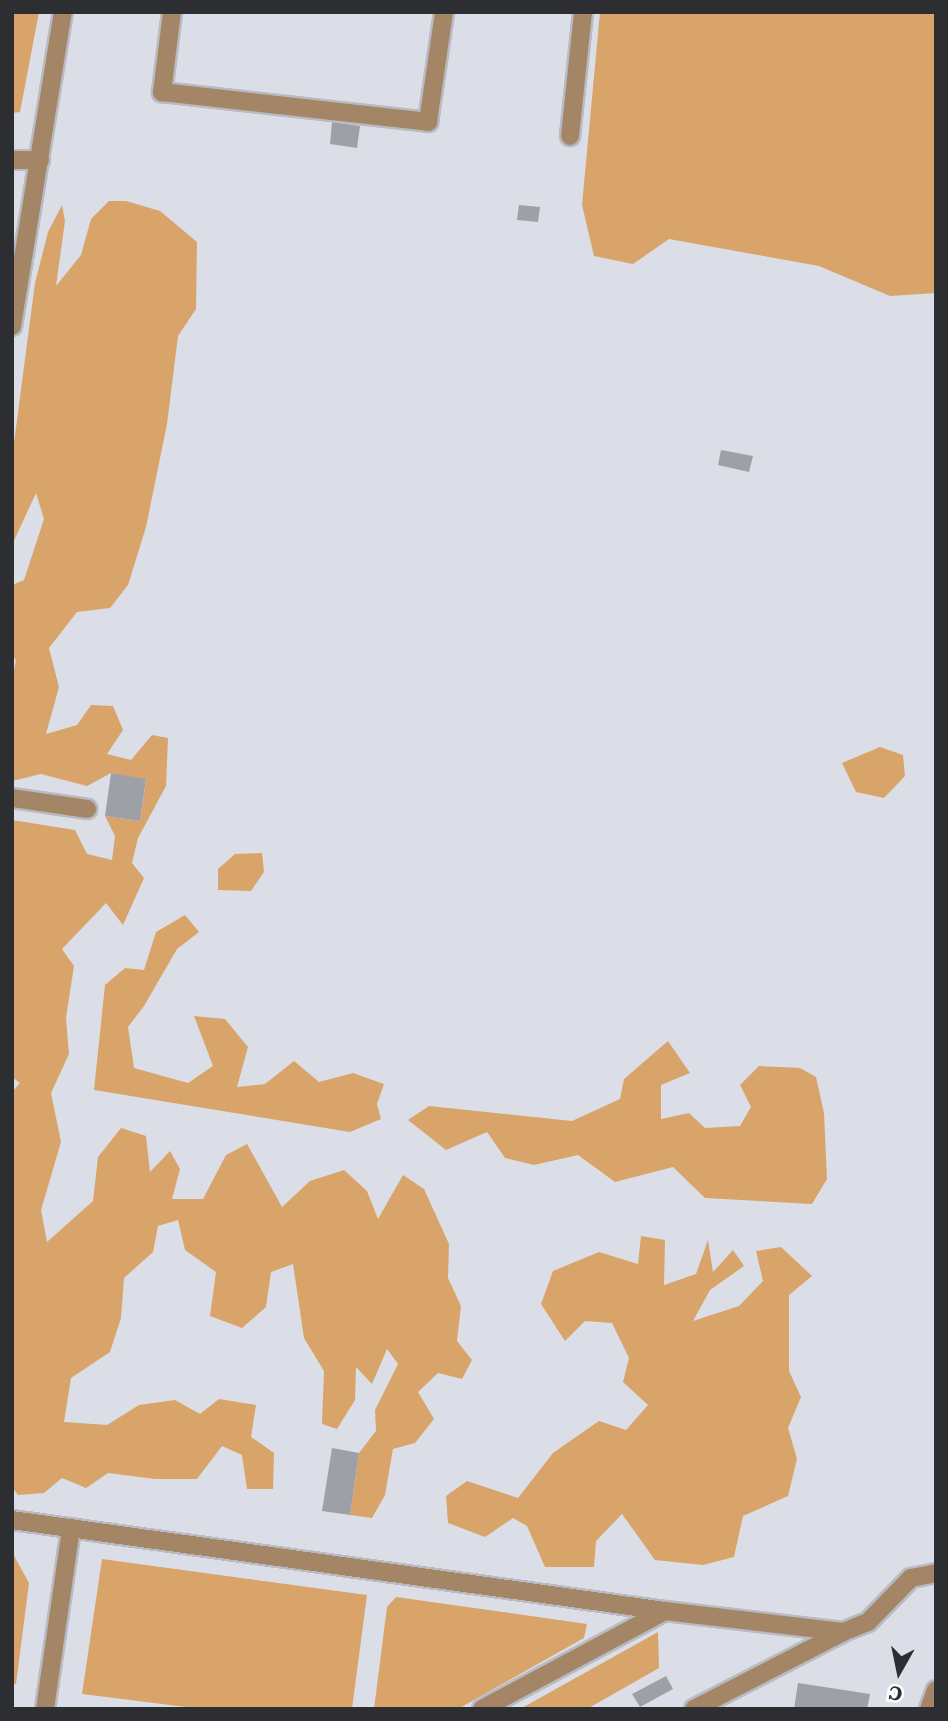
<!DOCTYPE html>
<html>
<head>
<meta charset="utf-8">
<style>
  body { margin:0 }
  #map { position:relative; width:948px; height:1721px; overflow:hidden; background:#dbdee6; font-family:"Roboto Serif",serif }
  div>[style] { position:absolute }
  .green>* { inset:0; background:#d9a46a }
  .building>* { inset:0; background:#9ea0a8 }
  .roads { filter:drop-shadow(2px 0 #b8bbc2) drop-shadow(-2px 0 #b8bbc2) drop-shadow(0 2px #b8bbc2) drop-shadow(0 -2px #b8bbc2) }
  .minor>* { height:18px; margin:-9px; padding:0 9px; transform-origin:9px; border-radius:9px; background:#a48666 }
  span { translate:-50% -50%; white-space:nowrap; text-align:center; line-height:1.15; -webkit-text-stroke:5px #fff; paint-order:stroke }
  .frame { position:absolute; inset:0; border:14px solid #2d2e31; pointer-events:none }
  .north { position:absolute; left:864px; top:1637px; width:70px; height:70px; -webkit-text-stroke:5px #fff; paint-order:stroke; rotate:189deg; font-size:19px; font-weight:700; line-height:28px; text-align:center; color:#2d2e31 }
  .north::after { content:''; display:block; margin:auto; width:24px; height:32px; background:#2d2e31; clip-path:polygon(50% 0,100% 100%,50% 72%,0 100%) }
</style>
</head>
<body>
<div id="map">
  <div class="green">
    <i style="clip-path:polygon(12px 12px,39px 12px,20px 112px,12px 113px)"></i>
    <i style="clip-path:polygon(600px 12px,936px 12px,936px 293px,890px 296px,819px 266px,669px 239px,633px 264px,594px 256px,582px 205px)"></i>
    <i style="clip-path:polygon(109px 201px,126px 201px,160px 211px,197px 242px,196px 309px,178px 336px,167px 424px,146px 527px,128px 585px,110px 608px,77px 612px,49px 648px,59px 687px,46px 734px,77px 725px,91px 705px,113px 706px,123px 730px,107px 754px,131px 760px,152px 735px,168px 738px,166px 786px,138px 838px,132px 863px,144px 878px,123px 925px,106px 903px,62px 949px,74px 966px,66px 1018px,69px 1054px,51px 1093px,61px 1142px,41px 1210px,47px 1242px,93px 1201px,98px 1157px,121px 1128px,146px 1136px,150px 1172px,170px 1151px,180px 1169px,172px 1199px,203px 1199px,226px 1155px,247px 1144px,282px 1207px,310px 1181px,344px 1170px,367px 1191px,378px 1219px,403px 1175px,424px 1189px,449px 1244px,448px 1278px,461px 1306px,457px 1341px,472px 1360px,462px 1379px,438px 1373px,418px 1392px,434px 1419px,415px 1443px,393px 1449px,385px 1495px,372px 1518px,350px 1515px,359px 1453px,376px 1431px,375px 1410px,398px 1364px,387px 1349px,372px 1384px,356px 1367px,355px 1400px,337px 1429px,322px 1424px,324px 1371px,304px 1338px,293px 1264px,271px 1272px,266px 1307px,242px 1328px,210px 1316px,216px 1272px,185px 1250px,178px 1220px,158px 1226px,153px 1252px,124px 1278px,121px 1318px,110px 1352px,71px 1378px,64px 1422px,107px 1425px,139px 1405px,175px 1400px,200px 1414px,219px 1399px,256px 1405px,251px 1437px,274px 1453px,273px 1489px,247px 1489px,242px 1455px,222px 1446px,197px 1479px,155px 1479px,108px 1473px,86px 1488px,62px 1478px,44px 1493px,18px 1495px,12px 1487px,12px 1092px,20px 1083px,12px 1077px,12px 820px,75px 830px,87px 854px,112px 860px,115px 836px,105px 816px,140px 821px,146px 780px,111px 773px,87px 786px,41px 774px,12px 781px,12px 680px,16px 660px,12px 656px,12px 585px,24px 580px,44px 519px,36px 493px,12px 545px,12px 458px,35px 283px,48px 232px,62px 205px,65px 221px,56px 286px,81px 255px,91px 219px)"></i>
    <i style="clip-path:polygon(880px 747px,903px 755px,905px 776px,884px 798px,856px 792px,842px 763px)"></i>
    <i style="clip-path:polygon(262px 853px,264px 872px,251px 891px,218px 890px,218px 869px,235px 854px)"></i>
    <i style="clip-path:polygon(185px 915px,199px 932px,177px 949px,144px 1006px,128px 1027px,134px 1068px,188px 1083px,213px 1066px,194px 1016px,225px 1019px,248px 1047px,237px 1087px,265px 1084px,294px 1061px,319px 1082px,353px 1073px,384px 1084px,377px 1104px,381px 1119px,350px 1132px,94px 1090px,105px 985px,125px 968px,144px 970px,156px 932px)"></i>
    <i style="clip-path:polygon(668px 1041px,690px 1073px,661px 1085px,661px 1119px,689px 1113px,705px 1128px,740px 1126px,751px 1107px,740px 1085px,759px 1066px,800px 1068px,816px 1077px,824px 1113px,827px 1179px,812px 1204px,705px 1198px,673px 1167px,615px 1182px,578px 1155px,534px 1165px,505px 1158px,487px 1132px,446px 1150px,408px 1120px,429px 1106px,572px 1121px,620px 1099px,624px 1079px)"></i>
    <i style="clip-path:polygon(641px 1236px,665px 1240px,664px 1285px,696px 1274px,708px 1240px,713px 1272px,733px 1250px,744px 1266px,710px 1290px,693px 1321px,739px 1306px,763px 1281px,756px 1251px,781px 1247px,812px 1276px,789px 1295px,789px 1371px,801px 1397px,788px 1428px,797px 1459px,788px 1496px,743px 1516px,734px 1557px,703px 1565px,655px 1560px,622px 1514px,596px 1541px,594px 1567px,545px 1567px,527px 1526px,513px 1518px,485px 1537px,448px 1523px,446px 1496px,467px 1481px,518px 1498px,553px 1453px,599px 1421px,626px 1430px,648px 1405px,623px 1382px,629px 1358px,612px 1323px,585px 1321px,565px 1341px,541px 1304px,553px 1271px,599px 1252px,638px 1264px)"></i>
    <i style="clip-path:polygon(12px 1552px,29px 1583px,16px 1684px,12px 1683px)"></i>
    <i style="clip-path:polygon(102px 1559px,367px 1595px,352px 1709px,202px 1709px,82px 1694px)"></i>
    <i style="clip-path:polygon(396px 1597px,587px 1624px,584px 1638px,458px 1709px,374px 1709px,387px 1607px)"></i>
    <i style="clip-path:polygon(658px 1632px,659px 1668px,587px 1709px,520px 1709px)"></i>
  </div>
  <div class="building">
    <i style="clip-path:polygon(332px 122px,360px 126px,357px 148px,330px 144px)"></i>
    <i style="clip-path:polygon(519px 205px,540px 207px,538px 222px,517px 220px)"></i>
    <i style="clip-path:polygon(721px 450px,753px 456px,749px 472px,718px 465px)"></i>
    <i style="clip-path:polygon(111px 773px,146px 779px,140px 821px,105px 816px)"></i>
    <i style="clip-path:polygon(332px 1448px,359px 1453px,350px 1515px,322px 1511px)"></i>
    <i style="clip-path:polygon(666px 1676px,673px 1689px,640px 1707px,632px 1694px)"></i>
    <i style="clip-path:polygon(798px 1683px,870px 1694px,867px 1709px,794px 1709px)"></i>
  </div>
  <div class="roads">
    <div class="minor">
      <i style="left:172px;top:12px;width:81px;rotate:97.1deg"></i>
      <i style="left:162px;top:92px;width:268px;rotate:6.4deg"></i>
      <i style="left:428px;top:122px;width:111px;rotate:-81.7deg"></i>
      <i style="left:570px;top:136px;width:125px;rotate:-84deg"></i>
      <i style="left:12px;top:160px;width:28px"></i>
      <i style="left:12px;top:326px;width:318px;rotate:-80.8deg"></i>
      <i style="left:12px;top:798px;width:76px;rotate:8.3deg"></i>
      <i style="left:12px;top:1520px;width:659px;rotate:7.93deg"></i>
      <i style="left:665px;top:1611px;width:179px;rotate:6.7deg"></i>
      <i style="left:843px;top:1632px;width:27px;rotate:-22deg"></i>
      <i style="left:868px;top:1622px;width:62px;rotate:-45.7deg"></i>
      <i style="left:911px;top:1578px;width:25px;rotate:-11deg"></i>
      <i style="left:45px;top:1709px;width:183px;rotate:-81.8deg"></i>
      <i style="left:482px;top:1709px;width:208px;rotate:-28.2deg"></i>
      <i style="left:694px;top:1709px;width:168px;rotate:-27.3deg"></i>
      <i style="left:929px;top:1709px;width:20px;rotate:-70deg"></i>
    </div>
  </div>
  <div class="frame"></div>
  <div class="north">С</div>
</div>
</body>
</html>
